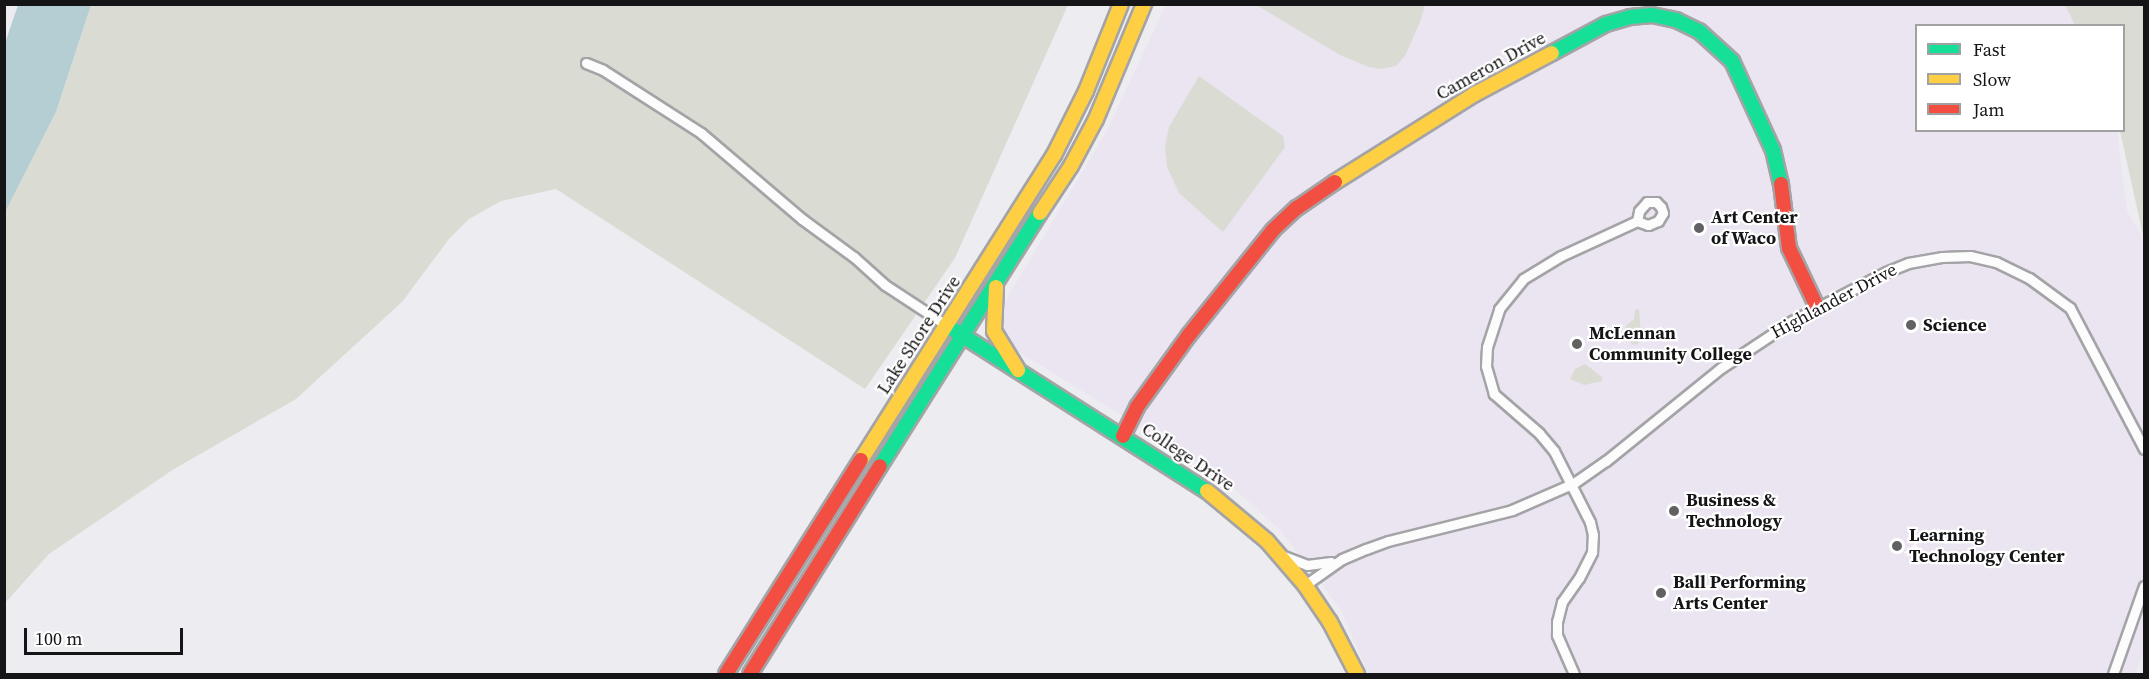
<!DOCTYPE html>
<html>
<head>
<meta charset="utf-8">
<style>
  body { margin:0 }
  #map { position:relative; width:2149px; height:679px; overflow:hidden; background:#ededf1; font-family:"Source Serif 4",serif }
  div>[style] { position:absolute }
  .education>* { inset:0; background:#ebe4f1 }
  .green>* { inset:0; background:#dadcd3 }
  .water>* { inset:0; background:#b4ced3 }
  .roads { filter:drop-shadow(2px 0 #a4a4a7) drop-shadow(-2px 0 #a4a4a7) drop-shadow(0 2px #a4a4a7) drop-shadow(0 -2px #a4a4a7) }
  .street>* { height:9px; margin:-4.5px; padding:0 4.5px; transform-origin:4.5px; border-radius:4.5px; background:#fcfcfd }
  .fast>* { height:14px; margin:-7px; padding:0 7px; transform-origin:7px; border-radius:7px; background:#16e098 }
  .slow>* { height:14px; margin:-7px; padding:0 7px; transform-origin:7px; border-radius:7px; background:#ffcf43 }
  .jam>* { height:14px; margin:-7px; padding:0 7px; transform-origin:7px; border-radius:7px; background:#f24e42 }
  .dots>* { width:16px; height:16px; translate:-50% -50%; box-sizing:border-box; border:3px solid #fff; border-radius:50% }
  span { translate:-50% -50%; white-space:nowrap; text-align:center; line-height:1.15; -webkit-text-stroke:4.5px #fff; paint-order:stroke }
  .street-label { font-size:18px; color:#151517 }
  .poi-label { font-size:18px; color:#151517; font-weight:700 }
  .left { translate:0 -50%; text-align:left }
  .frame { position:absolute; inset:0; border:6px solid #151517; pointer-events:none }
  .legend { position:absolute; left:1915px; top:24px; width:210px; height:108px; box-sizing:border-box; background:#fff; border:2px solid #a1a1a2; margin:0; padding:8px 10px; list-style:none; font-size:18px; color:#151517 }
  .legend li { display:flex; align-items:center; gap:12px; height:30px }
  .legend b { width:30px; border:2px solid #a1a1a2 }
  .scale { position:absolute; left:24px; top:628px; width:159px; height:27px; box-sizing:border-box; border:3px solid #151517; border-top:0; padding-left:8px; font-size:18px; line-height:21px; white-space:nowrap; color:#151517; -webkit-text-stroke:4px #fff; paint-order:stroke }
</style>
</head>
<body>
<div id="map">
  <div class="education">
    <i style="clip-path:polygon(1166px 5px,2066px 5px,2078px 25px,1916px 26px,1916px 130px,2117px 131px,2127px 211px,2144px 240px,2144px 650px,2135px 674px,1368px 674px,1341px 610px,1280px 530px,1220px 476px,1014px 349px,1004px 339px,1000px 326px,1003px 305px,1106px 132px)"></i>
  </div>
  <div class="green">
    <i style="clip-path:polygon(91px 5px,1068px 5px,955px 258px,865px 389px,556px 189px,501px 201px,469px 219px,449px 239px,402px 302px,296px 399px,174px 469px,49px 554px,5px 603px,4px 212px,56px 112px)"></i>
    <i style="clip-path:polygon(1256px 5px,1425px 5px,1420px 22px,1405px 56px,1396px 66px,1381px 69px,1369px 67px,1340px 55px)"></i>
    <i style="clip-path:polygon(2065px 5px,2144px 5px,2144px 240px,2120px 131px,2124px 130px,2124px 26px,2075px 25px)"></i>
    <i style="clip-path:polygon(1199px 76px,1283px 136px,1285px 147px,1223px 232px,1179px 193px,1167px 167px,1165px 146px,1169px 127px)"></i>
    <i style="clip-path:polygon(1639px 309px,1641px 334px,1638px 344px,1633px 345px,1623px 334px,1627px 325px,1634px 319px,1635px 310px)"></i>
    <i style="clip-path:polygon(1585px 364px,1602px 377px,1602px 381px,1584px 385px,1570px 379px,1575px 369px)"></i>
  </div>
  <div class="water">
    <i style="clip-path:polygon(18px 5px,91px 5px,56px 112px,5px 212px,5px 43px)"></i>
  </div>
  <div class="roads">
    <div class="street">
      <i style="left:586px;top:63px;width:18px;rotate:22deg"></i>
      <i style="left:603px;top:70px;width:117px;rotate:32.7deg"></i>
      <i style="left:701px;top:133px;width:133px;rotate:40.4deg"></i>
      <i style="left:802px;top:219px;width:64px;rotate:36.2deg"></i>
      <i style="left:854px;top:257px;width:42px;rotate:42.1deg"></i>
      <i style="left:885px;top:285px;width:73px;rotate:33.3deg"></i>
      <i style="left:1281px;top:555px;width:28px;rotate:21deg"></i>
      <i style="left:1307px;top:565px;width:24px;rotate:-7deg"></i>
      <i style="left:1305px;top:585px;width:45px;rotate:-35.1deg"></i>
      <i style="left:1342px;top:559px;width:26px;rotate:-23deg"></i>
      <i style="left:1366px;top:549px;width:23px;rotate:-20deg"></i>
      <i style="left:1388px;top:541px;width:128px;rotate:-14deg"></i>
      <i style="left:1512px;top:510px;width:68px;rotate:-23.5deg"></i>
      <i style="left:1574px;top:483px;width:39px;rotate:-35deg"></i>
      <i style="left:1606px;top:461px;width:148px;rotate:-39deg"></i>
      <i style="left:1721px;top:368px;width:85px;rotate:-33.5deg"></i>
      <i style="left:1792px;top:321px;width:106px;rotate:-27.5deg"></i>
      <i style="left:1886px;top:272px;width:24px;rotate:-22deg"></i>
      <i style="left:1908px;top:263px;width:35px;rotate:-10deg"></i>
      <i style="left:1942px;top:257px;width:28px;rotate:-2deg"></i>
      <i style="left:1970px;top:256px;width:27px;rotate:13deg"></i>
      <i style="left:1996px;top:262px;width:37px;rotate:26deg"></i>
      <i style="left:2029px;top:278px;width:51px;rotate:36.2deg"></i>
      <i style="left:2070px;top:308px;width:159px;rotate:62.3deg"></i>
      <i style="left:1574px;top:674px;width:43px;rotate:-113.6deg"></i>
      <i style="left:1557px;top:635px;width:13px;rotate:-90deg"></i>
      <i style="left:1557px;top:622px;width:21px;rotate:-76deg"></i>
      <i style="left:1562px;top:602px;width:29px;rotate:-55deg"></i>
      <i style="left:1579px;top:578px;width:29px;rotate:-63deg"></i>
      <i style="left:1592px;top:552px;width:17px;rotate:-87deg"></i>
      <i style="left:1593px;top:535px;width:13px;rotate:-103deg"></i>
      <i style="left:1590px;top:522px;width:80px;rotate:-116.9deg"></i>
      <i style="left:1554px;top:451px;width:23px;rotate:-130deg"></i>
      <i style="left:1539px;top:433px;width:60px;rotate:-139.1deg"></i>
      <i style="left:1494px;top:394px;width:29px;rotate:-106deg"></i>
      <i style="left:1486px;top:366px;width:19px;rotate:-87deg"></i>
      <i style="left:1487px;top:347px;width:40px;rotate:-72deg"></i>
      <i style="left:1499px;top:309px;width:38px;rotate:-51deg"></i>
      <i style="left:1523px;top:279px;width:44px;rotate:-31.2deg"></i>
      <i style="left:1561px;top:256px;width:84px;rotate:-24.7deg"></i>
      <i style="left:1637px;top:221px;width:12px;rotate:20deg"></i>
      <i style="left:1648px;top:225px;width:11px;rotate:-22deg"></i>
      <i style="left:1658px;top:221px;width:9px;rotate:-58deg"></i>
      <i style="left:1663px;top:213px;width:6px;rotate:-108deg"></i>
      <i style="left:1661px;top:207px;width:7px;rotate:-135deg"></i>
      <i style="left:1656px;top:202px;width:9px;rotate:180deg"></i>
      <i style="left:1647px;top:202px;width:12px;rotate:132deg"></i>
      <i style="left:1639px;top:211px;width:10px;rotate:101deg"></i>
      <i style="left:2113px;top:674px;width:93px;rotate:-70.6deg"></i>
    </div>
    <div class="fast">
      <i style="left:1552px;top:53px;width:61px;rotate:-28.2deg"></i>
      <i style="left:1606px;top:24px;width:25px;rotate:-16deg"></i>
      <i style="left:1630px;top:17px;width:22px;rotate:-5deg"></i>
      <i style="left:1652px;top:15px;width:25px;rotate:12deg"></i>
      <i style="left:1676px;top:20px;width:25px;rotate:26deg"></i>
      <i style="left:1699px;top:31px;width:45px;rotate:42.3deg"></i>
      <i style="left:1732px;top:61px;width:98px;rotate:65.3deg"></i>
      <i style="left:1773px;top:150px;width:35px;rotate:77deg"></i>
      <i style="left:946px;top:325px;width:309px;rotate:32.5deg"></i>
      <i style="left:880px;top:466px;width:299px;rotate:-57.7deg"></i>
    </div>
    <div class="slow">
      <i style="left:1335px;top:182px;width:165px;rotate:-32.2deg"></i>
      <i style="left:1475px;top:94px;width:87px;rotate:-28deg"></i>
      <i style="left:1040px;top:213px;width:56px;rotate:-56.6deg"></i>
      <i style="left:1071px;top:166px;width:53px;rotate:-62deg"></i>
      <i style="left:1096px;top:119px;width:125px;rotate:-67.3deg"></i>
      <i style="left:996px;top:287px;width:44px;rotate:92.6deg"></i>
      <i style="left:994px;top:331px;width:46px;rotate:58.4deg"></i>
      <i style="left:861px;top:460px;width:361px;rotate:-57.7deg"></i>
      <i style="left:1054px;top:155px;width:72px;rotate:-63.4deg"></i>
      <i style="left:1086px;top:91px;width:94px;rotate:-68.1deg"></i>
      <i style="left:1207px;top:491px;width:78px;rotate:39.8deg"></i>
      <i style="left:1267px;top:541px;width:58px;rotate:49.2deg"></i>
      <i style="left:1305px;top:585px;width:45px;rotate:56deg"></i>
      <i style="left:1330px;top:622px;width:59px;rotate:62.6deg"></i>
    </div>
    <div class="jam">
      <i style="left:1781px;top:184px;width:64px;rotate:82.9deg"></i>
      <i style="left:1789px;top:248px;width:65px;rotate:64.6deg"></i>
      <i style="left:1123px;top:436px;width:32px;rotate:-64deg"></i>
      <i style="left:1137px;top:407px;width:89px;rotate:-54.2deg"></i>
      <i style="left:1189px;top:335px;width:134px;rotate:-51.3deg"></i>
      <i style="left:1273px;top:230px;width:33px;rotate:-43deg"></i>
      <i style="left:1297px;top:208px;width:46px;rotate:-34.4deg"></i>
      <i style="left:726px;top:674px;width:253px;rotate:-57.8deg"></i>
      <i style="left:750px;top:674px;width:245px;rotate:-58deg"></i>
    </div>
  </div>
  <div class="dots">
    <i style="left:1699px;top:228px;background:#616163"></i>
    <i style="left:1911px;top:325px;background:#616163"></i>
    <i style="left:1577px;top:344px;background:#616163"></i>
    <i style="left:1674px;top:511px;background:#616163"></i>
    <i style="left:1897px;top:546px;background:#616163"></i>
    <i style="left:1661px;top:593px;background:#616163"></i>
  </div>
  <div class="street-label">
    <span style="left:1491px;top:66px;rotate:-29deg">Cameron Drive</span>
    <span style="left:1834px;top:301px;rotate:-28deg">Highlander Drive</span>
    <span style="left:919px;top:335px;rotate:-57deg">Lake Shore Drive</span>
    <span style="left:1188px;top:457px;rotate:34deg">College Drive</span>
  </div>
  <div class="poi-label">
    <span class="left" style="left:1711px;top:228px">Art Center<br>of Waco</span>
    <span class="left" style="left:1923px;top:325px">Science</span>
    <span class="left" style="left:1589px;top:344px">McLennan<br>Community College</span>
    <span class="left" style="left:1686px;top:511px">Business &amp;<br>Technology</span>
    <span class="left" style="left:1909px;top:546px">Learning<br>Technology Center</span>
    <span class="left" style="left:1673px;top:593px">Ball Performing<br>Arts Center</span>
  </div>
  <div class="frame"></div>
  <ul class="legend">
  <li><b style="height:8px;background:#16e098"></b>Fast</li>
  <li><b style="height:8px;background:#ffcf43"></b>Slow</li>
  <li><b style="height:8px;background:#f24e42"></b>Jam</li>
  </ul>
  <div class="scale">100 m</div>
</div>
</body>
</html>
